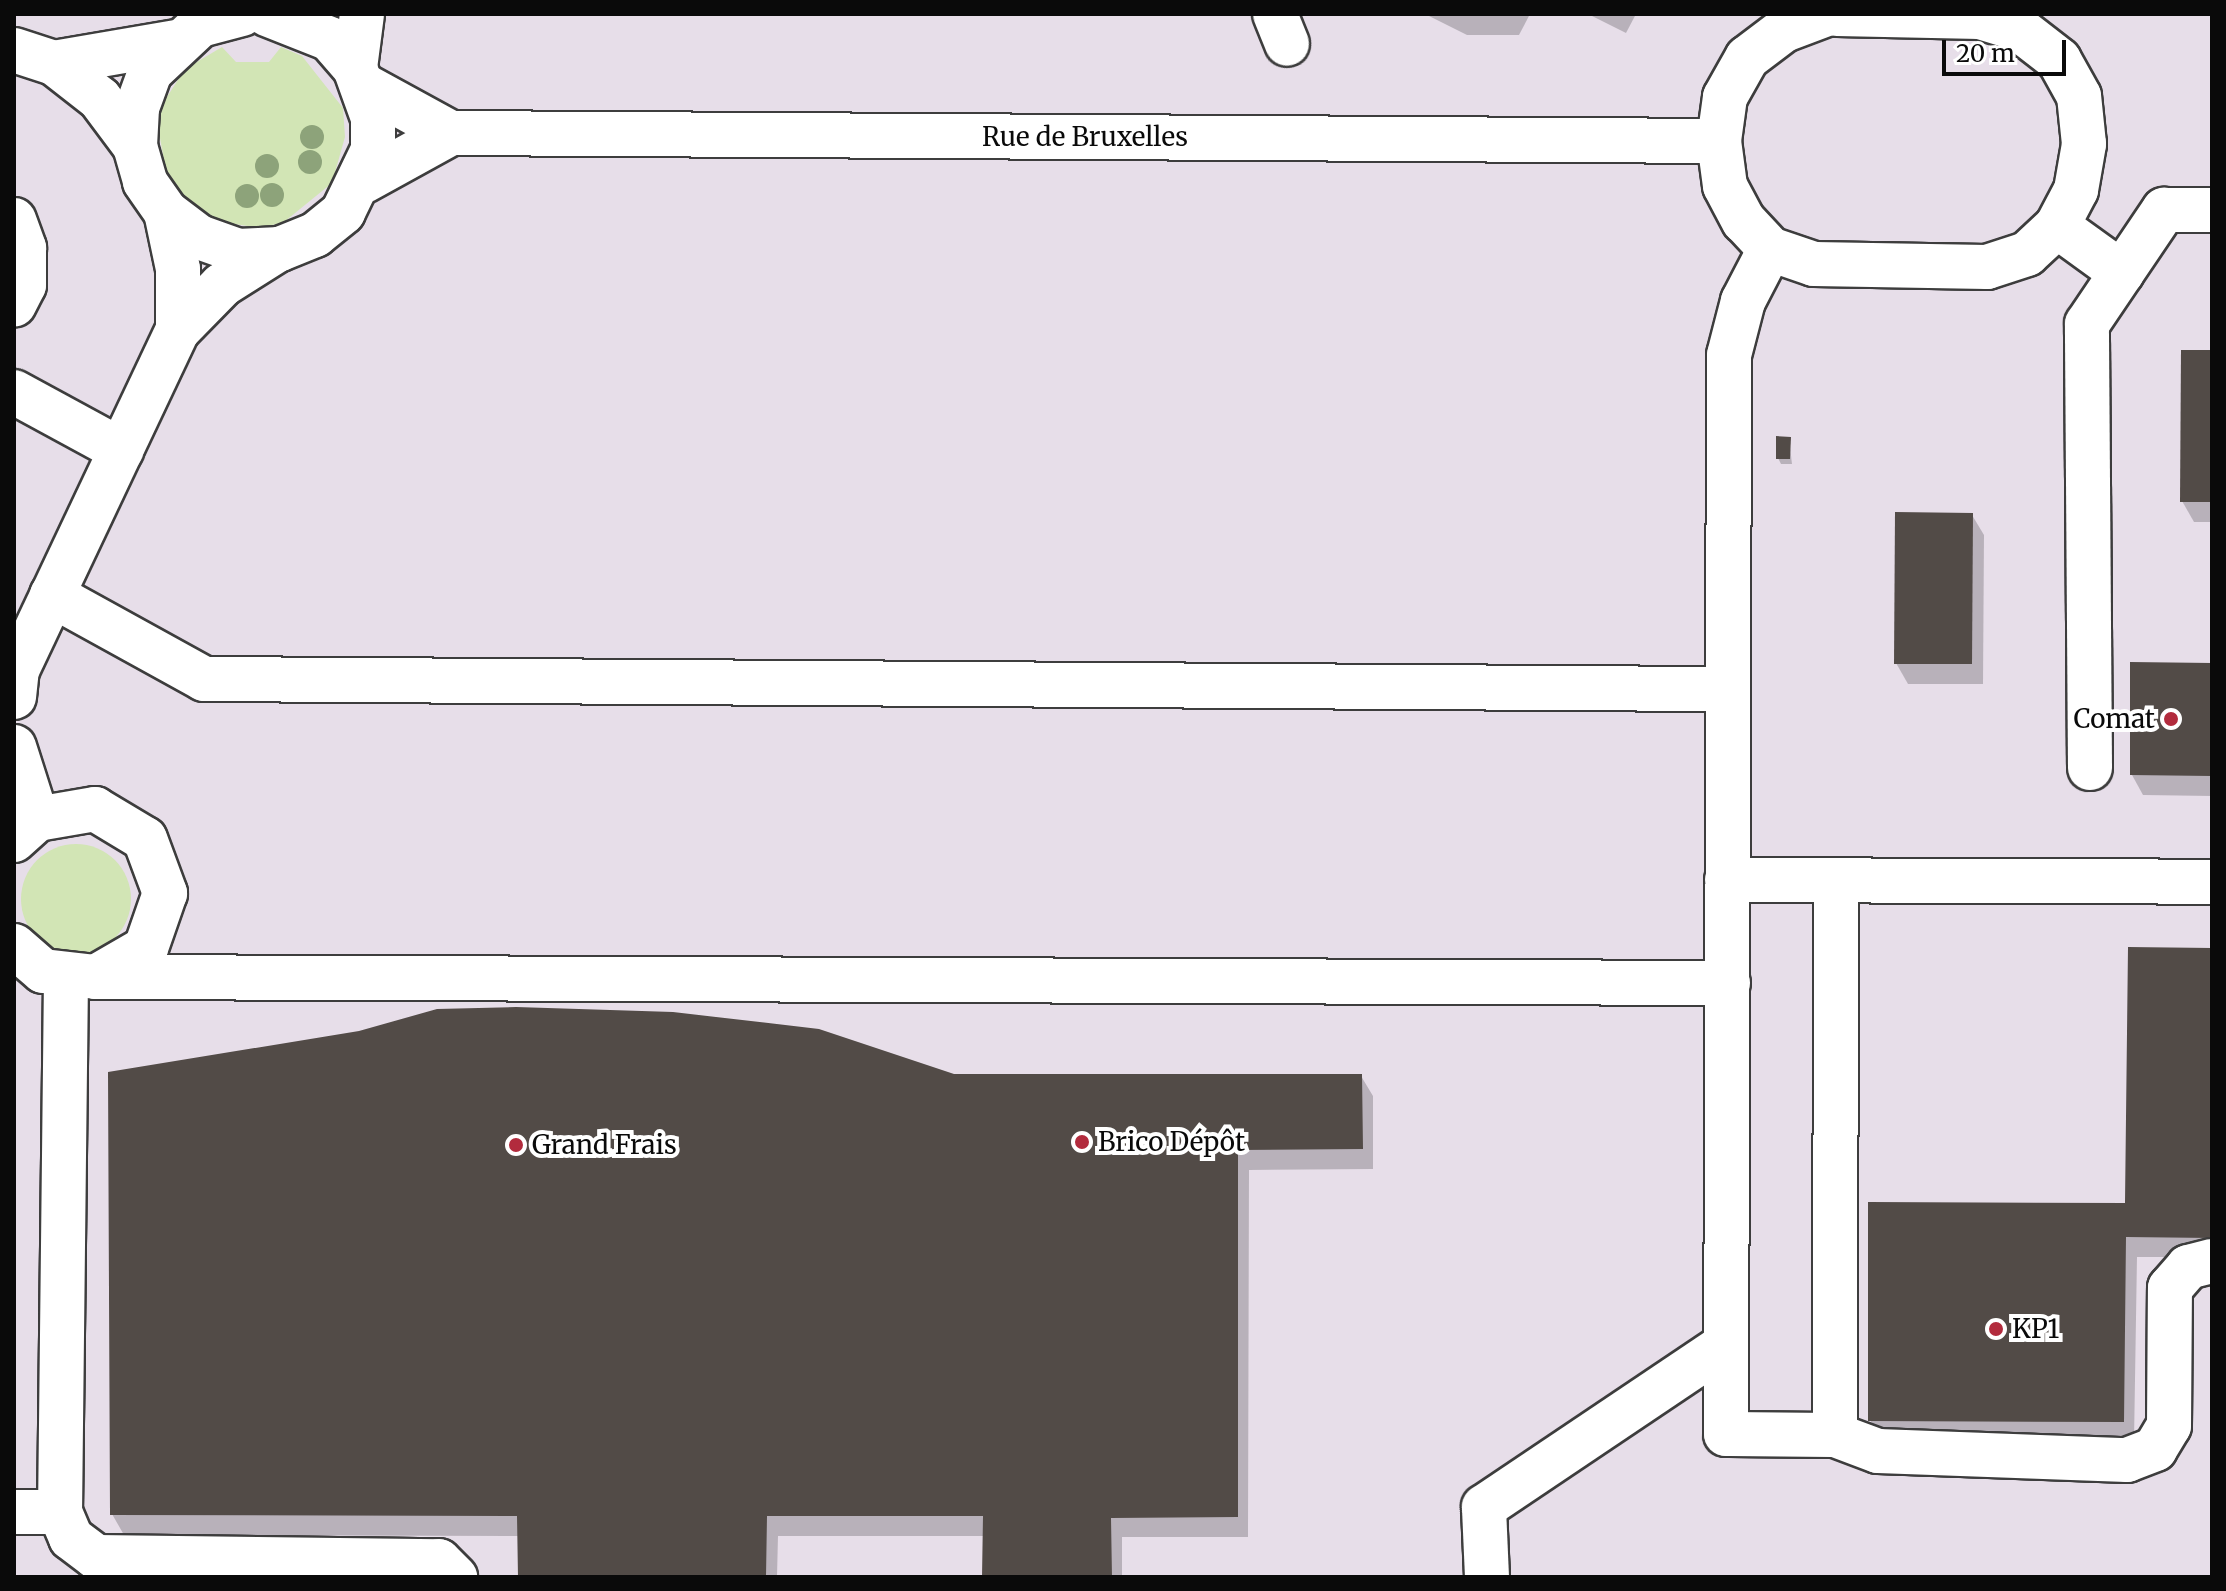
<!DOCTYPE html>
<html>
<head>
<meta charset="utf-8">
<style>
  body { margin:0 }
  #map { position:relative; width:2226px; height:1591px; overflow:hidden; background:#fef8e9; font-family:Merriweather,serif }
  div>[style] { position:absolute }
  .industrial>* { inset:0; background:#e7dee9 }
  .green>* { inset:0; background:#d2e5b5 }
  .round { border-radius:50% }
  .shadow>* { inset:0; background:#0003 }
  .building>* { inset:0; background:#524b47 }
  .roads { filter:drop-shadow(2px 0 #3d3d3d) drop-shadow(-2px 0 #3d3d3d) drop-shadow(0 2px #3d3d3d) drop-shadow(0 -2px #3d3d3d) }
  .minor>* { height:44px; margin:-22px; padding:0 22px; transform-origin:22px; border-radius:22px; background:#fff }
  .trees>* { width:24px; height:24px; margin:-12px; border-radius:50%; background:#8da37a }
  .dots>* { width:22px; height:22px; translate:-50% -50%; box-sizing:border-box; border:4px solid #fff; border-radius:50% }
  span { translate:-50% -50%; white-space:nowrap; text-align:center; line-height:1.15; -webkit-text-stroke:8px #fff; paint-order:stroke }
  .street-label { font-size:26px; color:#0a0a0a }
  .poi-label { font-size:26px; color:#0a0a0a }
  .right { translate:-100% -50%; text-align:right }
  .left { translate:0 -50%; text-align:left }
  .frame { position:absolute; inset:0; border:16px solid #0a0a0a; pointer-events:none }
  .scale { position:absolute; left:1942px; top:40px; width:124px; height:36px; box-sizing:border-box; border:4px solid #0a0a0a; border-top:0; padding-left:10px; font-size:24px; line-height:28px; white-space:nowrap; color:#0a0a0a; -webkit-text-stroke:6px #fff; paint-order:stroke }
</style>
</head>
<body>
<div id="map">
  <div class="industrial">
    <i style="clip-path:polygon(14px 14px,2212px 14px,2212px 1577px,14px 1577px)"></i>
  </div>
  <div class="green">
    <i style="clip-path:polygon(222px 47px,236px 62px,269px 62px,281px 47px,302px 56px,343px 108px,345px 137px,332px 183px,284px 222px,261px 228px,214px 221px,195px 210px,166px 172px,158px 127px,163px 103px,185px 69px)"></i>
    <i class="round" style="left:21px;top:844px;width:110px;height:110px"></i>
  </div>
  <div class="shadow">
    <i style="clip-path:polygon(1425px 14px,1530px 14px,1519px 35px,1467px 35px)"></i>
    <i style="clip-path:polygon(1588px 14px,1636px 14px,1626px 33px)"></i>
    <i style="clip-path:polygon(2212px 352px,2212px 522px,2194px 522px,2182px 501px)"></i>
    <i style="clip-path:polygon(1789px 439px,1792px 464px,1781px 464px,1778px 458px)"></i>
    <i style="clip-path:polygon(1972px 515px,1984px 535px,1983px 684px,1908px 684px,1896px 663px)"></i>
    <i style="clip-path:polygon(2212px 665px,2212px 796px,2143px 795px,2132px 775px)"></i>
    <i style="clip-path:polygon(2212px 950px,2212px 1257px,2137px 1257px,2134px 1442px,1882px 1441px,1870px 1420px,2127px 1205px)"></i>
    <i style="clip-path:polygon(953px 1076px,1361px 1076px,1373px 1096px,1373px 1169px,1249px 1170px,1248px 1537px,1122px 1537px,1122px 1577px,984px 1577px,985px 1536px,778px 1536px,777px 1577px,520px 1577px,520px 1536px,124px 1535px,112px 1514px)"></i>
  </div>
  <div class="building">
    <i style="clip-path:polygon(2181px 350px,2212px 350px,2212px 502px,2180px 502px)"></i>
    <i style="clip-path:polygon(1776px 436px,1791px 437px,1790px 459px,1776px 459px)"></i>
    <i style="clip-path:polygon(1895px 512px,1973px 513px,1972px 664px,1894px 664px)"></i>
    <i style="clip-path:polygon(2130px 662px,2212px 663px,2212px 776px,2130px 775px)"></i>
    <i style="clip-path:polygon(2128px 947px,2212px 948px,2212px 1238px,2126px 1237px,2124px 1422px,1868px 1421px,1868px 1202px,2125px 1203px)"></i>
    <i style="clip-path:polygon(516px 1007px,673px 1012px,819px 1029px,954px 1074px,1362px 1074px,1363px 1149px,1238px 1150px,1238px 1517px,1111px 1518px,1112px 1577px,982px 1577px,983px 1516px,767px 1516px,766px 1577px,518px 1577px,517px 1516px,110px 1515px,108px 1072px,359px 1031px,437px 1009px)"></i>
  </div>
  <div class="roads">
    <div class="minor">
      <i style="left:242px;top:14px;width:43px;rotate:165.3deg"></i>
      <i style="left:200px;top:25px;width:69px;rotate:136.8deg"></i>
      <i style="left:150px;top:72px;width:38px;rotate:110deg"></i>
      <i style="left:137px;top:108px;width:38px;rotate:93deg"></i>
      <i style="left:135px;top:146px;width:37px;rotate:74deg"></i>
      <i style="left:145px;top:182px;width:37px;rotate:55deg"></i>
      <i style="left:166px;top:212px;width:41px;rotate:37.1deg"></i>
      <i style="left:199px;top:237px;width:41px;rotate:19.7deg"></i>
      <i style="left:238px;top:251px;width:42px;rotate:-2.7deg"></i>
      <i style="left:280px;top:249px;width:38px;rotate:-22deg"></i>
      <i style="left:315px;top:235px;width:36px;rotate:-39deg"></i>
      <i style="left:343px;top:212px;width:69px;rotate:-64.2deg"></i>
      <i style="left:373px;top:150px;width:32px;rotate:-90deg"></i>
      <i style="left:373px;top:118px;width:53px;rotate:-109.8deg"></i>
      <i style="left:355px;top:68px;width:38px;rotate:-131deg"></i>
      <i style="left:330px;top:39px;width:68px;rotate:-158.4deg"></i>
      <i style="left:1275px;top:14px;width:32px;rotate:68deg"></i>
      <i style="left:1827px;top:14px;width:46px;rotate:159.6deg"></i>
      <i style="left:1784px;top:30px;width:46px;rotate:142.9deg"></i>
      <i style="left:1747px;top:58px;width:45px;rotate:119.4deg"></i>
      <i style="left:1725px;top:97px;width:44px;rotate:97.8deg"></i>
      <i style="left:1719px;top:141px;width:45px;rotate:82.4deg"></i>
      <i style="left:1725px;top:186px;width:40px;rotate:62deg"></i>
      <i style="left:1744px;top:221px;width:38px;rotate:47deg"></i>
      <i style="left:1770px;top:249px;width:46px;rotate:18.8deg"></i>
      <i style="left:1814px;top:264px;width:173px;rotate:1deg"></i>
      <i style="left:1987px;top:267px;width:42px;rotate:-18deg"></i>
      <i style="left:2027px;top:254px;width:41px;rotate:-43deg"></i>
      <i style="left:2057px;top:226px;width:41px;rotate:-62.2deg"></i>
      <i style="left:2076px;top:190px;width:47px;rotate:-80.1deg"></i>
      <i style="left:2084px;top:144px;width:48px;rotate:-95.9deg"></i>
      <i style="left:2079px;top:96px;width:41px;rotate:-119.1deg"></i>
      <i style="left:2059px;top:60px;width:51px;rotate:-142.2deg"></i>
      <i style="left:2019px;top:29px;width:41px;rotate:-162.9deg"></i>
      <i style="left:1980px;top:17px;width:143px;rotate:-178.8deg"></i>
      <i style="left:14px;top:50px;width:42px;rotate:18deg"></i>
      <i style="left:54px;top:63px;width:58px;rotate:38deg"></i>
      <i style="left:100px;top:99px;width:59px;rotate:53.3deg"></i>
      <i style="left:54px;top:63px;width:123px;rotate:-9.8deg"></i>
      <i style="left:355px;top:68px;width:54px;rotate:-82.6deg"></i>
      <i style="left:365px;top:86px;width:98px;rotate:28.7deg"></i>
      <i style="left:364px;top:181px;width:99px;rotate:-28.9deg"></i>
      <i style="left:451px;top:133px;width:1268px;rotate:0.36deg"></i>
      <i style="left:166px;top:212px;width:58px;rotate:78.1deg"></i>
      <i style="left:178px;top:269px;width:61px;rotate:90deg"></i>
      <i style="left:14px;top:220px;width:30px;rotate:70deg"></i>
      <i style="left:24px;top:248px;width:37px;rotate:90deg"></i>
      <i style="left:24px;top:285px;width:22px;rotate:117deg"></i>
      <i style="left:2057px;top:226px;width:80px;rotate:35.9deg"></i>
      <i style="left:1770px;top:249px;width:59px;rotate:117.4deg"></i>
      <i style="left:1743px;top:301px;width:56px;rotate:104.5deg"></i>
      <i style="left:1729px;top:355px;width:1079px;rotate:90.16deg"></i>
      <i style="left:1726px;top:1434px;width:109px;rotate:0.5deg"></i>
      <i style="left:1835px;top:1435px;width:555px;rotate:-89.9deg"></i>
      <i style="left:14px;top:392px;width:122px;rotate:28.5deg"></i>
      <i style="left:52px;top:595px;width:174px;rotate:28.9deg"></i>
      <i style="left:204px;top:679px;width:1522px;rotate:0.38deg"></i>
      <i style="left:14px;top:697px;width:27px;rotate:-84deg"></i>
      <i style="left:17px;top:670px;width:376px;rotate:-64.7deg"></i>
      <i style="left:178px;top:330px;width:63px;rotate:-45.6deg"></i>
      <i style="left:222px;top:285px;width:67px;rotate:-32.3deg"></i>
      <i style="left:14px;top:747px;width:76px;rotate:72.3deg"></i>
      <i style="left:2090px;top:768px;width:444px;rotate:-90.4deg"></i>
      <i style="left:2087px;top:324px;width:138px;rotate:-56deg"></i>
      <i style="left:2164px;top:210px;width:48px"></i>
      <i style="left:14px;top:840px;width:31px;rotate:-42deg"></i>
      <i style="left:37px;top:819px;width:59px;rotate:-9.8deg"></i>
      <i style="left:95px;top:809px;width:58px;rotate:31deg"></i>
      <i style="left:145px;top:839px;width:58px;rotate:69.7deg"></i>
      <i style="left:165px;top:893px;width:58px;rotate:109.1deg"></i>
      <i style="left:146px;top:948px;width:58px;rotate:149.9deg"></i>
      <i style="left:96px;top:977px;width:53px;rotate:-173.5deg"></i>
      <i style="left:43px;top:971px;width:38px;rotate:-139deg"></i>
      <i style="left:1727px;top:880px;width:485px;rotate:0.2deg"></i>
      <i style="left:66px;top:977px;width:535px;rotate:90.64deg"></i>
      <i style="left:60px;top:1512px;width:28px;rotate:67deg"></i>
      <i style="left:71px;top:1538px;width:31px;rotate:37deg"></i>
      <i style="left:96px;top:1557px;width:343px;rotate:0.7deg"></i>
      <i style="left:439px;top:1561px;width:23px;rotate:45deg"></i>
      <i style="left:96px;top:977px;width:1632px;rotate:0.21deg"></i>
      <i style="left:1835px;top:1435px;width:46px;rotate:20.4deg"></i>
      <i style="left:1878px;top:1451px;width:249px;rotate:2.1deg"></i>
      <i style="left:2127px;top:1460px;width:30px;rotate:-21deg"></i>
      <i style="left:2155px;top:1449px;width:27px;rotate:-59deg"></i>
      <i style="left:2169px;top:1426px;width:138px;rotate:-89.6deg"></i>
      <i style="left:2170px;top:1288px;width:28px;rotate:-49deg"></i>
      <i style="left:2188px;top:1267px;width:25px;rotate:-14deg"></i>
      <i style="left:14px;top:1512px;width:46px"></i>
      <i style="left:1487px;top:1577px;width:70px;rotate:-92.5deg"></i>
      <i style="left:1484px;top:1507px;width:290px;rotate:-33.9deg"></i>
    </div>
  </div>
  <div class="trees">
    <i style="left:312px;top:137px"></i>
    <i style="left:310px;top:162px"></i>
    <i style="left:267px;top:166px"></i>
    <i style="left:272px;top:195px"></i>
    <i style="left:247px;top:196px"></i>
  </div>
  <div class="dots">
    <i style="left:2171px;top:719px;background:#b22b3d"></i>
    <i style="left:1082px;top:1142px;background:#b22b3d"></i>
    <i style="left:516px;top:1145px;background:#b22b3d"></i>
    <i style="left:1996px;top:1329px;background:#b22b3d"></i>
  </div>
  <div class="street-label">
    <span style="left:1085px;top:137px">Rue de Bruxelles</span>
  </div>
  <div class="poi-label">
    <span class="right" style="left:2155px;top:719px">Comat</span>
    <span class="left" style="left:1098px;top:1142px">Brico Dépôt</span>
    <span class="left" style="left:532px;top:1145px">Grand Frais</span>
    <span class="left" style="left:2012px;top:1329px">KP1</span>
  </div>
  <div class="frame"></div>
  <div class="scale">20 m</div>
</div>
</body>
</html>
